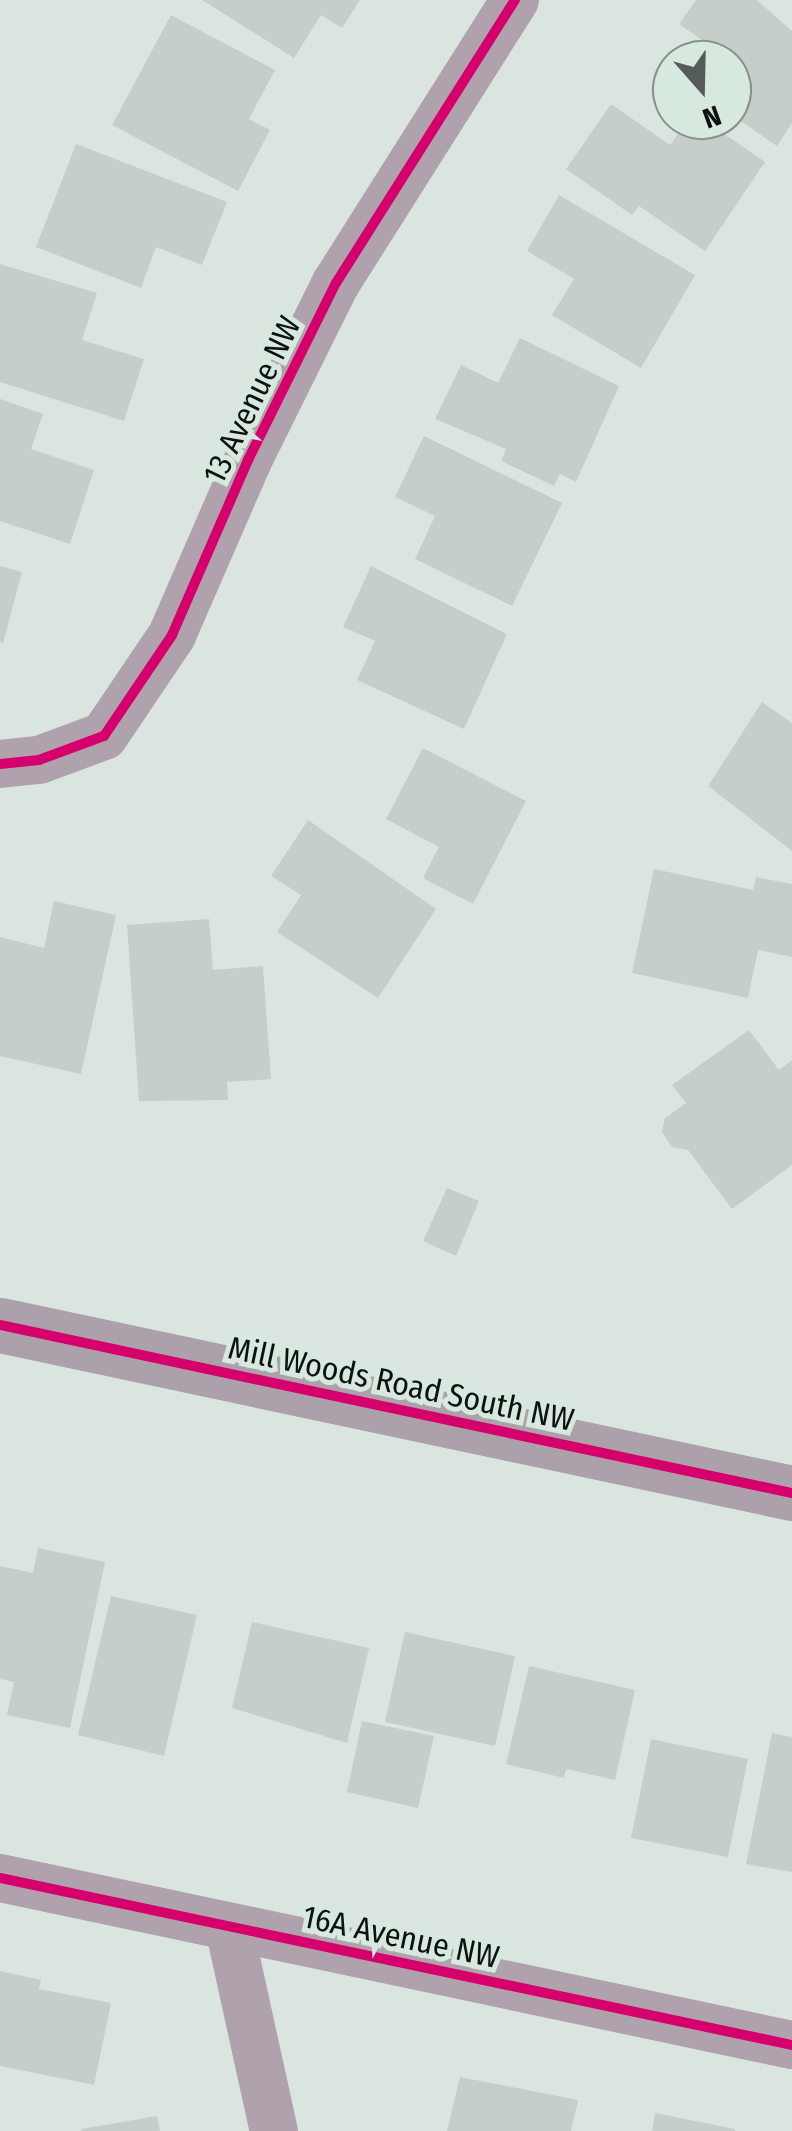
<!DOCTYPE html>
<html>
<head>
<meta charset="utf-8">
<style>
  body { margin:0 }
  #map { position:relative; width:792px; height:2131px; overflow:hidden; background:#dbe5df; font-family:"Fira Sans Condensed",sans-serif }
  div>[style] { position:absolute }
  .building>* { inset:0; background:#c6cec9 }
  .street>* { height:48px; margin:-24px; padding:0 24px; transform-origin:24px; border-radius:24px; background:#afa2ad }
  .secondary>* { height:55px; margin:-27.5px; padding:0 27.5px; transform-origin:27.5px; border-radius:27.5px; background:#aca0aa }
  .cycleway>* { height:10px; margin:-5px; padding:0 5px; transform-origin:5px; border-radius:5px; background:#d6006c }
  span { translate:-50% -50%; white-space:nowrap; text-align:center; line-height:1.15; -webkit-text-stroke:10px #d7e9de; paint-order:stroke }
  .street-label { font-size:32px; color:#0d120f }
  .north { position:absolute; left:652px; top:40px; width:100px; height:100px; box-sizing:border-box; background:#d7e9de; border:2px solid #86938b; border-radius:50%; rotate:160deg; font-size:28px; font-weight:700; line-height:40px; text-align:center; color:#0d120f }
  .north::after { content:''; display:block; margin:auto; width:35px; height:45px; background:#555c58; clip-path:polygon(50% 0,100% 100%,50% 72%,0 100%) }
</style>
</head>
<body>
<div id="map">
  <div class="building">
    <i style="clip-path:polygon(202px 0,360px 0,342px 28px,321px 15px,294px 58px)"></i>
    <i style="clip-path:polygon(696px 0,757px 0,792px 31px,792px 123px,777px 146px,732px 115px,732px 60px,712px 60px,718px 51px,679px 24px)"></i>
    <i style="clip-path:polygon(171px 15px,275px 70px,249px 119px,270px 130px,238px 191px,112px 125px)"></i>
    <i style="clip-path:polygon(611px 104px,670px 145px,688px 120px,704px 120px,765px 162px,705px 251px,639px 206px,632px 215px,566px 169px)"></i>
    <i style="clip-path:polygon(76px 144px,227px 202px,202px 265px,156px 247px,141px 288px,36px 247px)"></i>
    <i style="clip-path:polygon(559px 195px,695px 275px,641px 368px,552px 315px,574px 279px,527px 251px)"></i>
    <i style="clip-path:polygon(0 264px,97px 293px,82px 340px,144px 359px,124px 421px,0 382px)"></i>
    <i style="clip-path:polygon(520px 338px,619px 386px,576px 482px,560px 474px,554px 486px,501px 461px,506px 449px,435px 419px,461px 365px,498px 383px)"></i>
    <i style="clip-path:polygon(0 399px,43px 414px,31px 449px,94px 470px,70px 544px,0 521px)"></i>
    <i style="clip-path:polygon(424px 436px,562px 503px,512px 606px,415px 559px,435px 516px,395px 497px)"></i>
    <i style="clip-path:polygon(0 566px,22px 572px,3px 643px,0 642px)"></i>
    <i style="clip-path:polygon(371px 566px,507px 634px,464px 729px,357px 680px,375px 641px,343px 627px)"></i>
    <i style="clip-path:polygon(762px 702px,792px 723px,792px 851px,708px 786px)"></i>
    <i style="clip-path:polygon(423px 748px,526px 801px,473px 904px,423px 878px,439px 847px,386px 819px)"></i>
    <i style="clip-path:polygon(308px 820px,436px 909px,378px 998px,277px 932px,301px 895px,271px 876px)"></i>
    <i style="clip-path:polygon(654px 869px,753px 890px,756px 877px,792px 884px,792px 957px,758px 950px,748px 998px,632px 973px)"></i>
    <i style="clip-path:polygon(54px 901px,116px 915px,81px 1074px,0 1056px,0 937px,44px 948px)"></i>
    <i style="clip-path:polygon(209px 919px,213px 970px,263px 966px,271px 1079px,227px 1082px,228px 1100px,139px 1101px,127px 925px)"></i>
    <i style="clip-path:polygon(749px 1030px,779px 1070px,792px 1060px,792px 1165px,732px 1209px,688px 1150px,672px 1147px,662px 1132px,665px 1118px,686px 1103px,672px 1085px)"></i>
    <i style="clip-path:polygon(447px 1188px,479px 1201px,456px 1256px,423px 1241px)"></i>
    <i style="clip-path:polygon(38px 1548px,105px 1562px,70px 1728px,7px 1715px,14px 1682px,0 1679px,0 1566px,33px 1573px)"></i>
    <i style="clip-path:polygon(111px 1596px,197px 1615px,164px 1756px,78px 1735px)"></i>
    <i style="clip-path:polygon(252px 1622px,369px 1648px,347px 1743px,232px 1708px)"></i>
    <i style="clip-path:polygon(405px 1632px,515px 1656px,495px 1746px,385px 1722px)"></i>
    <i style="clip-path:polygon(529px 1666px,635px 1690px,615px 1780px,566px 1769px,564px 1778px,506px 1764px)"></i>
    <i style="clip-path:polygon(362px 1721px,434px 1736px,418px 1808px,347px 1792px)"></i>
    <i style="clip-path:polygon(772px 1733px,792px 1737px,792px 1872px,746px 1864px)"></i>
    <i style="clip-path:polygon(651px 1739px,748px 1759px,728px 1857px,631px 1838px)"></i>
    <i style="clip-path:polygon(0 1971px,41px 1980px,39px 1989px,111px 2003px,94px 2085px,0 2066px)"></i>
    <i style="clip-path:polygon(460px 2077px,578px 2100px,571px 2131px,447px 2131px)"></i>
    <i style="clip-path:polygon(655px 2113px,735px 2129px,735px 2131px,652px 2131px)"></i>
    <i style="clip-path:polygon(157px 2116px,160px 2131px,82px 2131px,81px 2129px)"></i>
  </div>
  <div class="street">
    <i style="left:0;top:764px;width:39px;rotate:-6deg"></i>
    <i style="left:39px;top:760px;width:69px;rotate:-20.3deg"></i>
    <i style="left:104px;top:736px;width:122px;rotate:-56deg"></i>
    <i style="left:172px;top:635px;width:191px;rotate:-66.5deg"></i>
    <i style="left:248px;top:460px;width:198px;rotate:-63.6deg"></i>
    <i style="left:336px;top:283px;width:335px;rotate:-57.7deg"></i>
    <i style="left:0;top:1878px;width:809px;rotate:11.91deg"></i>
    <i style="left:229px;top:1927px;width:209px;rotate:77.6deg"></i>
  </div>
  <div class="secondary">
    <i style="left:0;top:1325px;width:810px;rotate:11.98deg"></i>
  </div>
  <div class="cycleway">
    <i style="left:0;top:764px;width:39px;rotate:-6deg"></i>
    <i style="left:39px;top:760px;width:69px;rotate:-20.3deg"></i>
    <i style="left:104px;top:736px;width:122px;rotate:-56deg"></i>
    <i style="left:172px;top:635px;width:191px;rotate:-66.5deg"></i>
    <i style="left:248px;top:460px;width:198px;rotate:-63.6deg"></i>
    <i style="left:336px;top:283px;width:335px;rotate:-57.7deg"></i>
    <i style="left:0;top:1325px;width:810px;rotate:11.98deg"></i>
    <i style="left:0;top:1878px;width:809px;rotate:11.91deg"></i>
  </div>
  <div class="street-label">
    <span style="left:252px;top:400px;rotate:-64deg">13 Avenue NW</span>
    <span style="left:401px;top:1384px;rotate:12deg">Mill Woods Road South NW</span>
    <span style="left:401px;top:1937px;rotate:12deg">16A Avenue NW</span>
  </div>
  <div class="north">N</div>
</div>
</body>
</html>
